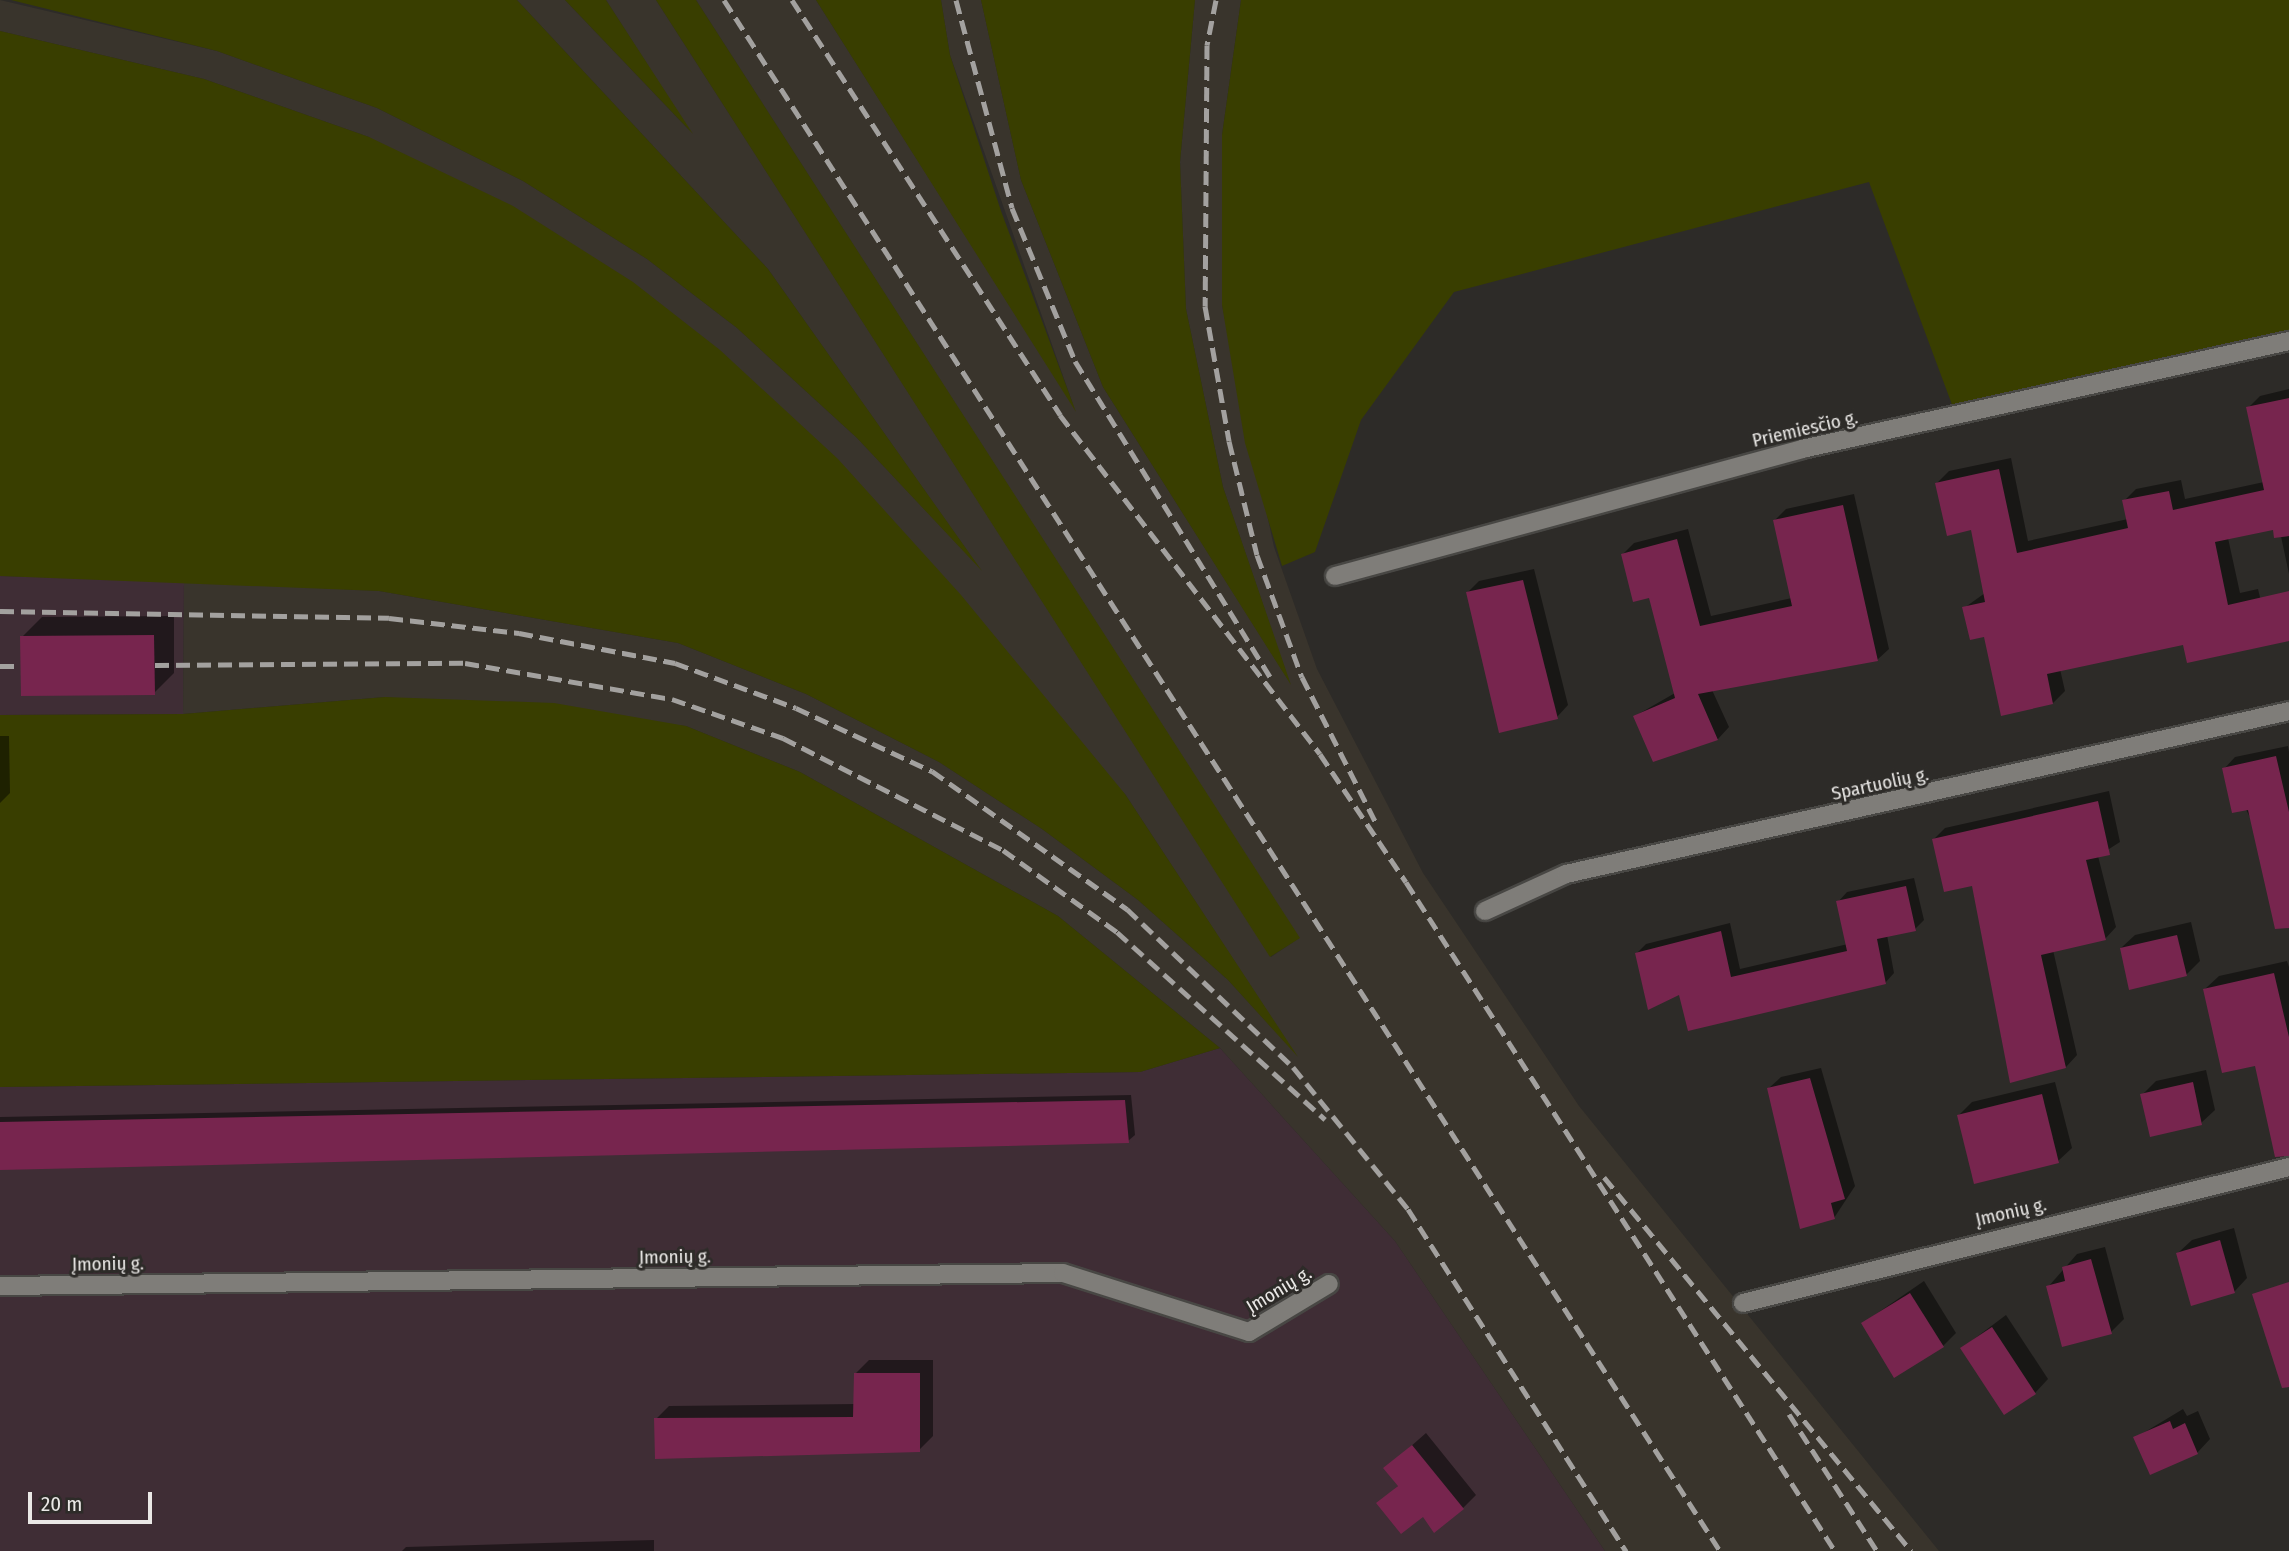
<!DOCTYPE html>
<html>
<head>
<meta charset="utf-8">
<style>
  body { margin:0 }
  #map { position:relative; width:2289px; height:1551px; overflow:hidden; background:#2d2b28; font-family:"Fira Sans Condensed",sans-serif }
  div>[style] { position:absolute }
  .industrial>* { inset:0; background:#3f2d35 }
  .built>* { inset:0; background:#39342c }
  .green>* { inset:0; background:#393e00 }
  .shadow>* { inset:0; background:#0007 }
  .building>* { inset:0; background:#77254e }
  .roads { filter:drop-shadow(2px 0 #484744) drop-shadow(-2px 0 #484744) drop-shadow(0 2px #484744) drop-shadow(0 -2px #484744) }
  .minor>* { height:18px; margin:-9px; padding:0 9px; transform-origin:9px; border-radius:9px; background:#7f7d79 }
  .rail>* { height:5px; margin-top:-2.5px; transform-origin:0; background:repeating-linear-gradient(90deg,#a3a19f 0 14px,transparent 0 21px) }
  span { translate:-50% -50%; white-space:nowrap; text-align:center; line-height:1.15; -webkit-text-stroke:6px #2d2b28; paint-order:stroke }
  .street-label { font-size:19px; color:#eae8e6 }
  .scale { position:absolute; left:28px; top:1492px; width:124px; height:32px; box-sizing:border-box; border:4px solid #eae8e6; border-top:0; padding-left:9px; font-size:21px; line-height:24px; white-space:nowrap; color:#eae8e6; -webkit-text-stroke:5px #2d2b28; paint-order:stroke }
</style>
</head>
<body>
<div id="map">
  <div class="industrial">
    <i style="clip-path:polygon(0 576px,184px 581px,183px 714px,0 715px)"></i>
    <i style="clip-path:polygon(1220px 1048px,1395px 1241px,1605px 1551px,0 1551px,0 1087px,1140px 1072px)"></i>
  </div>
  <div class="built">
    <i style="clip-path:polygon(0 0,217px 51px,377px 108px,523px 181px,647px 259px,737px 328px,857px 438px,978px 566px,768px 269px,517px 0,565px 0,690px 131px,606px 0,656px 0,1271px 957px,1299px 938px,696px 0,816px 0,1074px 407px,950px 55px,941px 0,981px 0,1021px 180px,1103px 387px,1289px 681px,1223px 487px,1186px 309px,1180px 162px,1195px 0,1241px 0,1222px 135px,1222px 305px,1274px 547px,1317px 669px,1423px 873px,1579px 1106px,1939px 1551px,1605px 1551px,1395px 1241px,1220px 1048px,1058px 916px,800px 772px,686px 726px,385px 697px,183px 714px,184px 581px,379px 591px,678px 643px,806px 694px,939px 762px,1042px 829px,1138px 900px,1228px 980px,1294px 1052px,1125px 794px,369px 137px,204px 79px,0 31px)"></i>
  </div>
  <div class="green">
    <i style="clip-path:polygon(11px 0,517px 0,768px 269px,982px 571px,857px 438px,737px 328px,647px 259px,523px 181px,377px 108px,217px 51px)"></i>
    <i style="clip-path:polygon(565px 0,606px 0,693px 134px)"></i>
    <i style="clip-path:polygon(656px 0,696px 0,1300px 938px,1270px 957px)"></i>
    <i style="clip-path:polygon(816px 0,941px 0,950px 55px,1001px 211px,1076px 412px)"></i>
    <i style="clip-path:polygon(981px 0,1195px 0,1180px 162px,1186px 309px,1223px 487px,1291px 685px,1103px 387px,1021px 180px)"></i>
    <i style="clip-path:polygon(1241px 0,2289px 0,2289px 338px,1957px 418px,1869px 182px,1454px 292px,1361px 420px,1315px 552px,1282px 566px,1245px 443px,1222px 305px,1222px 135px)"></i>
    <i style="clip-path:polygon(0 31px,204px 79px,369px 137px,513px 206px,633px 282px,720px 350px,838px 459px,961px 595px,1125px 794px,1298px 1057px,1228px 980px,1138px 900px,1042px 829px,939px 762px,806px 694px,678px 643px,379px 591px,0 576px)"></i>
    <i style="clip-path:polygon(385px 697px,554px 703px,686px 726px,800px 772px,1058px 916px,1220px 1048px,1140px 1072px,0 1087px,0 715px,183px 714px)"></i>
  </div>
  <div class="shadow">
    <i style="clip-path:polygon(2289px 389px,2289px 574px,2279px 527px,2228px 538px,2240px 593px,2258px 589px,2269px 634px,2184px 643px,2060px 669px,2065px 691px,2053px 703px,1964px 608px,1985px 593px,1972px 528px,1937px 483px,1949px 471px,2011px 458px,2028px 541px,2128px 519px,2124px 501px,2136px 489px,2181px 480px,2185px 499px,2264px 482px,2248px 408px,2260px 396px)"></i>
    <i style="clip-path:polygon(1854px 494px,1889px 649px,1877px 660px,1712px 690px,1729px 727px,1718px 739px,1654px 760px,1635px 716px,1675px 693px,1650px 596px,1623px 554px,1634px 543px,1688px 529px,1711px 616px,1792px 598px,1774px 521px,1786px 509px)"></i>
    <i style="clip-path:polygon(1534px 569px,1568px 705px,1557px 717px,1468px 592px,1479px 581px)"></i>
    <i style="clip-path:polygon(174px 616px,174px 673px,154px 693px,22px 637px,42px 617px)"></i>
    <i style="clip-path:polygon(0 736px,9px 736px,10px 793px,0 803px)"></i>
    <i style="clip-path:polygon(2288px 746px,2289px 752px,2289px 889px,2224px 769px,2235px 757px)"></i>
    <i style="clip-path:polygon(2109px 791px,2120px 842px,2098px 856px,2116px 927px,2105px 939px,2053px 950px,2077px 1055px,2066px 1067px,1973px 884px,1934px 839px,1945px 828px)"></i>
    <i style="clip-path:polygon(1914px 878px,1924px 920px,1915px 929px,1887px 935px,1894px 973px,1885px 983px,1680px 993px,1637px 953px,1646px 944px,1730px 923px,1740px 969px,1848px 944px,1838px 902px,1847px 892px)"></i>
    <i style="clip-path:polygon(2191px 922px,2200px 961px,2186px 975px,2121px 948px,2135px 935px)"></i>
    <i style="clip-path:polygon(2287px 961px,2289px 967px,2289px 1102px,2205px 989px,2219px 976px)"></i>
    <i style="clip-path:polygon(1821px 1068px,1855px 1186px,1834px 1218px,1769px 1088px,1781px 1077px)"></i>
    <i style="clip-path:polygon(2206px 1070px,2215px 1110px,2201px 1123px,2142px 1095px,2156px 1081px)"></i>
    <i style="clip-path:polygon(2055px 1082px,2072px 1148px,2058px 1161px,1959px 1115px,1972px 1102px)"></i>
    <i style="clip-path:polygon(1131px 1095px,1135px 1135px,1128px 1141px,0 1168px,0 1117px)"></i>
    <i style="clip-path:polygon(2234px 1228px,2247px 1278px,2234px 1292px,2178px 1253px,2192px 1240px)"></i>
    <i style="clip-path:polygon(2105px 1247px,2124px 1319px,2111px 1332px,2048px 1287px,2077px 1254px)"></i>
    <i style="clip-path:polygon(1924px 1281px,1956px 1333px,1943px 1346px,1863px 1323px)"></i>
    <i style="clip-path:polygon(2006px 1315px,2048px 1379px,2035px 1393px,1962px 1348px)"></i>
    <i style="clip-path:polygon(869px 1360px,933px 1360px,933px 1436px,919px 1450px,656px 1419px,669px 1406px,855px 1404px,855px 1374px)"></i>
    <i style="clip-path:polygon(2183px 1409px,2187px 1416px,2198px 1411px,2210px 1439px,2197px 1453px,2135px 1438px)"></i>
    <i style="clip-path:polygon(1426px 1433px,1476px 1495px,1463px 1508px,1423px 1515px,1379px 1503px,1399px 1485px,1385px 1469px)"></i>
    <i style="clip-path:polygon(654px 1540px,654px 1551px,402px 1551px,406px 1547px)"></i>
  </div>
  <div class="building">
    <i style="clip-path:polygon(2289px 398px,2289px 536px,2274px 538px,2273px 530px,2215px 542px,2228px 605px,2289px 591px,2289px 641px,2187px 663px,2183px 645px,2047px 674px,2053px 704px,2001px 716px,1984px 637px,1970px 640px,1962px 607px,1985px 602px,1971px 530px,1947px 536px,1935px 483px,1999px 469px,2017px 553px,2128px 528px,2122px 500px,2169px 491px,2173px 510px,2264px 490px,2246px 407px)"></i>
    <i style="clip-path:polygon(1843px 505px,1878px 661px,1698px 694px,1718px 740px,1653px 762px,1633px 716px,1675px 698px,1649px 598px,1633px 602px,1621px 554px,1677px 539px,1700px 626px,1792px 606px,1773px 520px)"></i>
    <i style="clip-path:polygon(1523px 580px,1558px 719px,1499px 733px,1466px 592px)"></i>
    <i style="clip-path:polygon(154px 635px,155px 695px,21px 696px,20px 636px)"></i>
    <i style="clip-path:polygon(2276px 756px,2289px 812px,2289px 928px,2275px 929px,2248px 810px,2232px 813px,2222px 768px)"></i>
    <i style="clip-path:polygon(2098px 801px,2110px 855px,2086px 860px,2106px 940px,2041px 955px,2066px 1068px,2010px 1083px,1972px 886px,1944px 892px,1932px 839px)"></i>
    <i style="clip-path:polygon(1906px 886px,1916px 931px,1877px 939px,1886px 984px,1688px 1031px,1679px 995px,1648px 1010px,1635px 953px,1721px 931px,1731px 977px,1847px 951px,1836px 901px)"></i>
    <i style="clip-path:polygon(2177px 935px,2187px 976px,2129px 990px,2120px 948px)"></i>
    <i style="clip-path:polygon(2274px 973px,2289px 1037px,2289px 1156px,2275px 1157px,2255px 1066px,2222px 1073px,2203px 989px)"></i>
    <i style="clip-path:polygon(1810px 1078px,1845px 1199px,1831px 1203px,1835px 1219px,1800px 1229px,1767px 1088px)"></i>
    <i style="clip-path:polygon(2193px 1082px,2202px 1125px,2150px 1137px,2140px 1094px)"></i>
    <i style="clip-path:polygon(2042px 1094px,2059px 1163px,1974px 1184px,1957px 1115px)"></i>
    <i style="clip-path:polygon(1125px 1100px,1129px 1143px,0 1170px,0 1122px)"></i>
    <i style="clip-path:polygon(2220px 1240px,2235px 1293px,2191px 1306px,2176px 1253px)"></i>
    <i style="clip-path:polygon(2091px 1259px,2112px 1334px,2062px 1347px,2046px 1286px,2065px 1281px,2062px 1267px)"></i>
    <i style="clip-path:polygon(2289px 1282px,2289px 1387px,2282px 1388px,2252px 1294px)"></i>
    <i style="clip-path:polygon(1910px 1293px,1944px 1347px,1894px 1378px,1861px 1323px)"></i>
    <i style="clip-path:polygon(1992px 1327px,2036px 1394px,2004px 1415px,1960px 1348px)"></i>
    <i style="clip-path:polygon(854px 1373px,920px 1373px,920px 1452px,655px 1459px,654px 1418px,853px 1417px)"></i>
    <i style="clip-path:polygon(2170px 1421px,2173px 1429px,2185px 1423px,2198px 1454px,2150px 1475px,2133px 1437px)"></i>
    <i style="clip-path:polygon(1412px 1445px,1464px 1509px,1434px 1533px,1423px 1517px,1401px 1534px,1376px 1503px,1398px 1486px,1383px 1468px)"></i>
  </div>
  <div class="roads">
    <div class="minor">
      <i style="left:1335px;top:576px;width:484px;rotate:-15.2deg"></i>
      <i style="left:1802px;top:449px;width:499px;rotate:-12.5deg"></i>
      <i style="left:1485px;top:911px;width:89px;rotate:-24.6deg"></i>
      <i style="left:1566px;top:874px;width:741px;rotate:-12.7deg"></i>
      <i style="left:0;top:1286px;width:1063px;rotate:-0.7deg"></i>
      <i style="left:1063px;top:1273px;width:195px;rotate:17.6deg"></i>
      <i style="left:1249px;top:1332px;width:93px;rotate:-31deg"></i>
      <i style="left:1743px;top:1303px;width:563px;rotate:-13.99deg"></i>
    </div>
  </div>
  <div class="rail">
    <i style="left:724px;top:0;width:1843px;rotate:57.29deg"></i>
    <i style="left:792px;top:0;width:494px;rotate:57.1deg"></i>
    <i style="left:1060px;top:415px;width:427px;rotate:52.5deg"></i>
    <i style="left:1320px;top:754px;width:154px;rotate:56.1deg"></i>
    <i style="left:1406px;top:882px;width:795px;rotate:57.33deg"></i>
    <i style="left:956px;top:0;width:215px;rotate:74.9deg"></i>
    <i style="left:1012px;top:208px;width:165px;rotate:67.6deg"></i>
    <i style="left:1075px;top:361px;width:371px;rotate:58.3deg"></i>
    <i style="left:1216px;top:0;width:46px;rotate:101.3deg"></i>
    <i style="left:1207px;top:45px;width:261px;rotate:90.4deg"></i>
    <i style="left:1205px;top:306px;width:137px;rotate:79.9deg"></i>
    <i style="left:1229px;top:441px;width:117px;rotate:76.2deg"></i>
    <i style="left:1257px;top:555px;width:130px;rotate:69.8deg"></i>
    <i style="left:1302px;top:677px;width:166px;rotate:63.1deg"></i>
    <i style="left:0;top:611px;width:389px;rotate:1deg"></i>
    <i style="left:389px;top:618px;width:131px;rotate:6.6deg"></i>
    <i style="left:519px;top:633px;width:159px;rotate:10.9deg"></i>
    <i style="left:675px;top:663px;width:129px;rotate:20.4deg"></i>
    <i style="left:796px;top:708px;width:150px;rotate:24.9deg"></i>
    <i style="left:932px;top:771px;width:239px;rotate:35.3deg"></i>
    <i style="left:1127px;top:909px;width:229px;rotate:43.6deg"></i>
    <i style="left:1293px;top:1067px;width:183px;rotate:51deg"></i>
    <i style="left:1408px;top:1209px;width:406px;rotate:57.5deg"></i>
    <i style="left:155px;top:665px;width:310px;rotate:-0.4deg"></i>
    <i style="left:465px;top:663px;width:210px;rotate:9.9deg"></i>
    <i style="left:672px;top:699px;width:118px;rotate:19.4deg"></i>
    <i style="left:783px;top:738px;width:247px;rotate:27deg"></i>
    <i style="left:1003px;top:850px;width:140px;rotate:35.7deg"></i>
    <i style="left:1117px;top:932px;width:280px;rotate:42deg"></i>
    <i style="left:0;top:666px;width:20px"></i>
    <i style="left:1604px;top:1177px;width:484px;rotate:50.6deg"></i>
    <i style="left:1789px;top:1414px;width:163px;rotate:57.3deg"></i>
  </div>
  <div class="street-label">
    <span style="left:1805px;top:429px;rotate:-13deg">Priemiesčio g.</span>
    <span style="left:1880px;top:784px;rotate:-12deg">Spartuolių g.</span>
    <span style="left:2011px;top:1212px;rotate:-13deg">Įmonių g.</span>
    <span style="left:675px;top:1257px;rotate:-1deg">Įmonių g.</span>
    <span style="left:108px;top:1264px;rotate:-1deg">Įmonių g.</span>
    <span style="left:1279px;top:1290px;rotate:-31deg">Įmonių g.</span>
  </div>
  <div class="scale">20 m</div>
</div>
</body>
</html>
